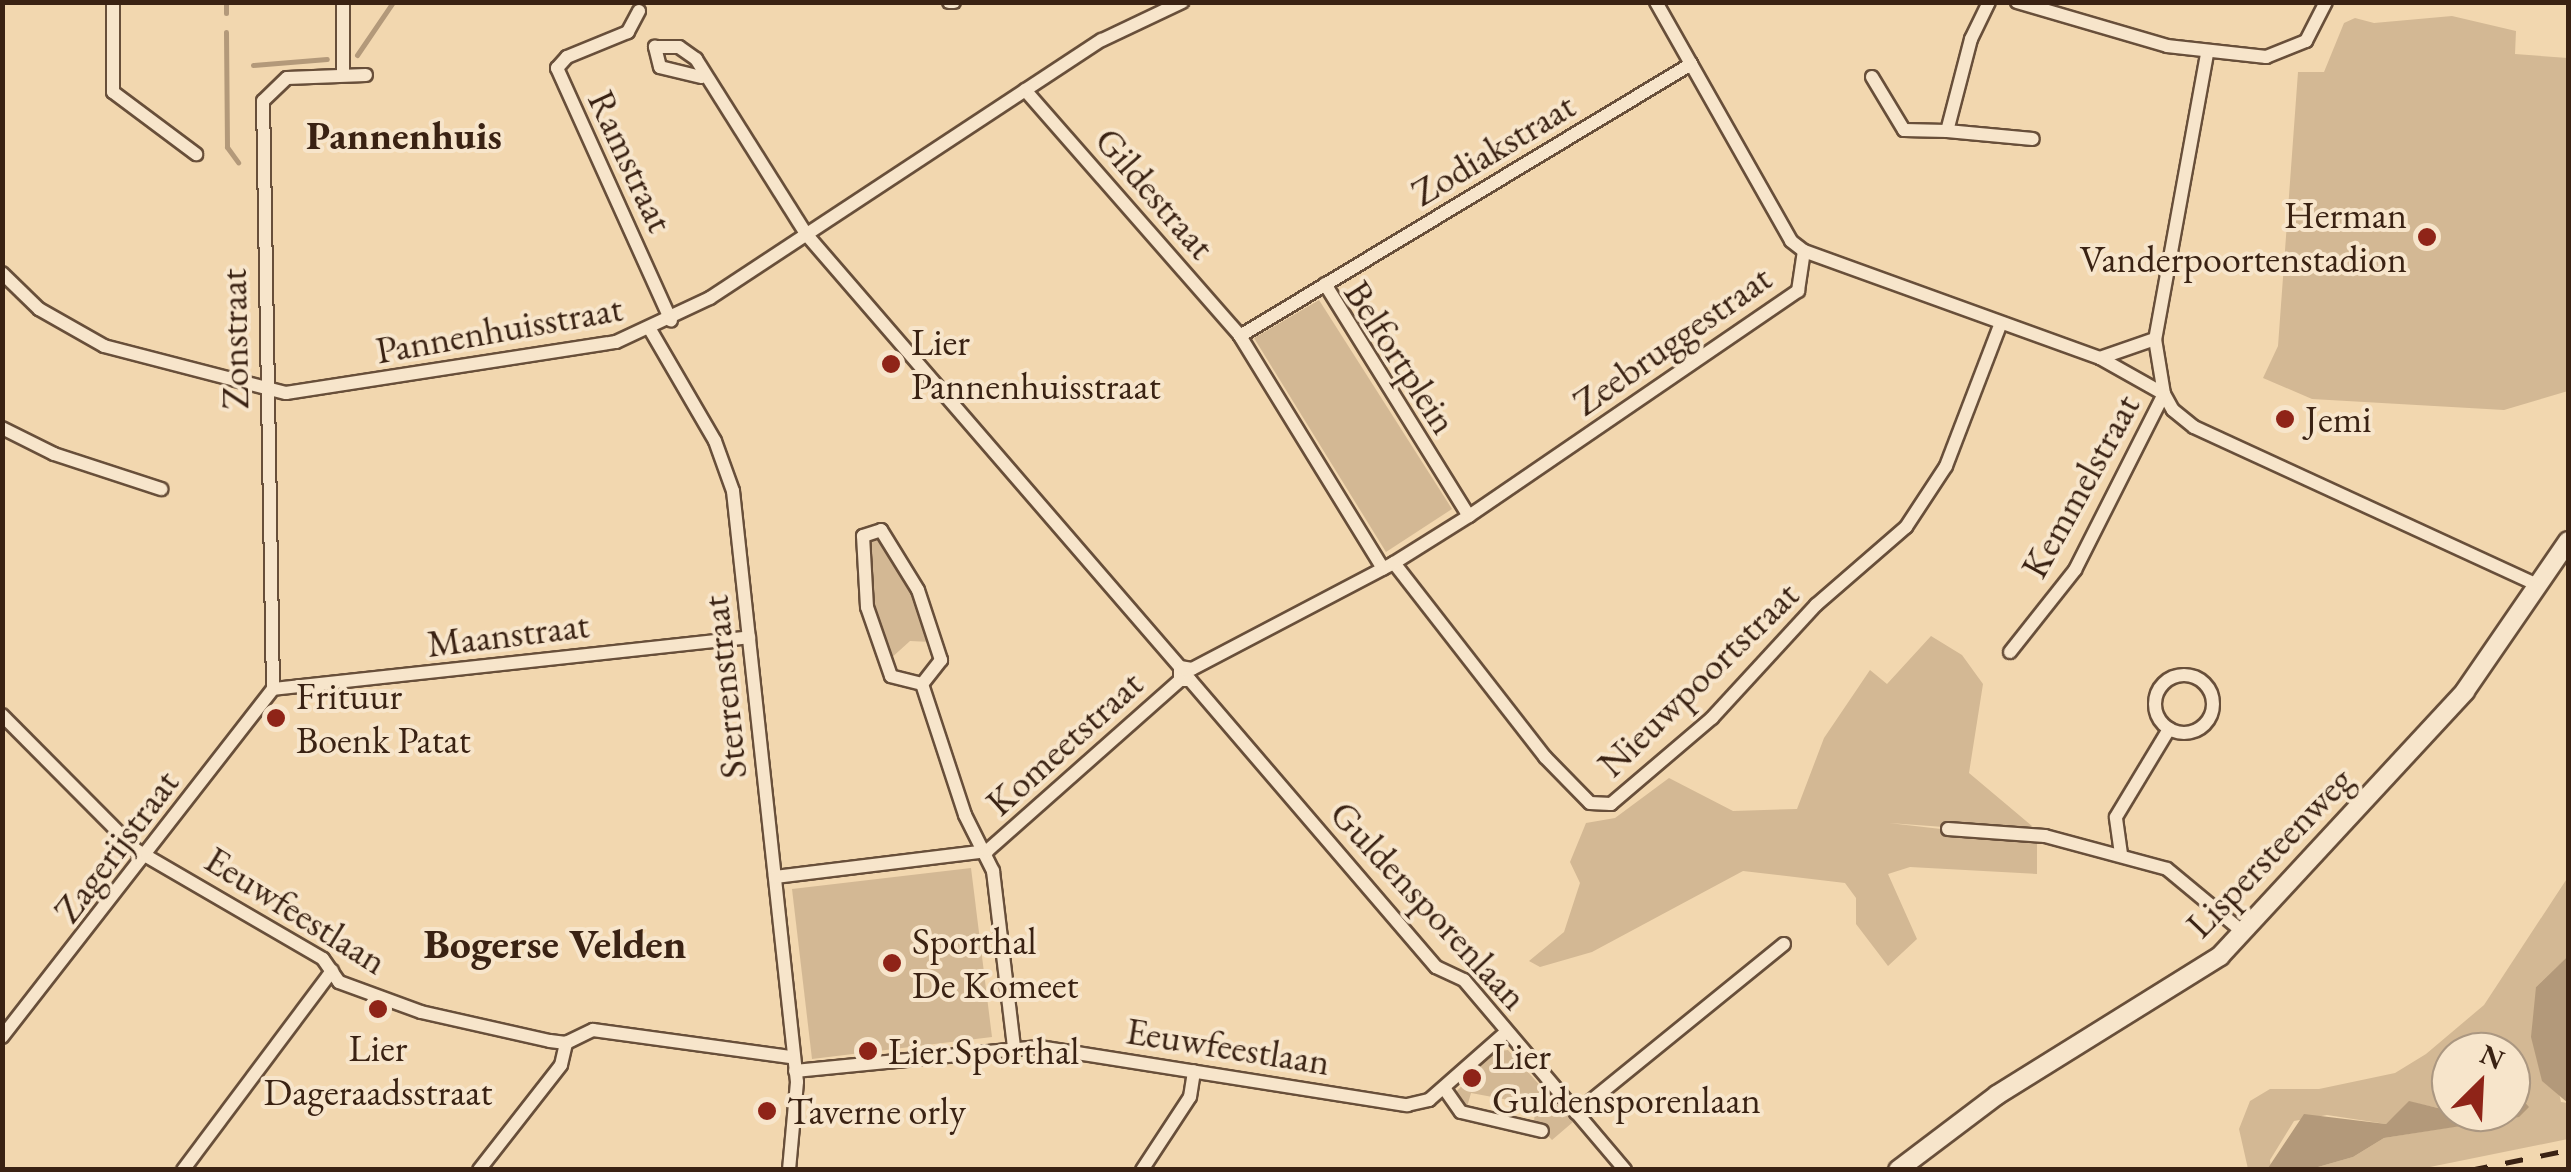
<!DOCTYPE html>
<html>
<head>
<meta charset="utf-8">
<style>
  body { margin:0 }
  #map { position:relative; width:2571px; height:1172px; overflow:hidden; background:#f2d7af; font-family:"EB Garamond",serif }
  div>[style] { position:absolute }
  .green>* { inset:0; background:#d3b894 }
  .water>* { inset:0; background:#b3997a }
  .stream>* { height:5px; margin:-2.5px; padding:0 2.5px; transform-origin:2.5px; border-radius:2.5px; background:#b3997a }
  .roads { filter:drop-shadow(2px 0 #684f3a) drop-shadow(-2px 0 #684f3a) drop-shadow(0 2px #684f3a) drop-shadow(0 -2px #684f3a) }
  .street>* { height:12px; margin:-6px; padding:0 6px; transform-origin:6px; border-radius:6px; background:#f7e5cb }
  .street>.ring { margin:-6px; padding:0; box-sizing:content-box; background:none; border:12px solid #f7e5cb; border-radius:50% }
  .secondary>* { height:18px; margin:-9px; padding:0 9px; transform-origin:9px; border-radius:9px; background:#f7e5cb }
  .rail>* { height:5px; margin-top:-2.5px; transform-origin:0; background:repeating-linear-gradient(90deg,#3a2213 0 18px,transparent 0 36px) }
  .dots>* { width:28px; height:28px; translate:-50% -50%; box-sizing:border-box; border:5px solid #f7e5cb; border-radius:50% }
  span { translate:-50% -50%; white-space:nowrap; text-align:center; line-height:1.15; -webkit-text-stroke:8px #f7e5cb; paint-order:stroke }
  .street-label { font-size:38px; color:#3a2213 }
  .poi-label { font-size:38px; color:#3a2213 }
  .right { translate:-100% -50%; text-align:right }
  .left { translate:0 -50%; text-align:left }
  .neighbourhood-label { font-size:40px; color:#3a2213; font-weight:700 }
  .quarter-label { font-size:42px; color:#3a2213; font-weight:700 }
  .frame { position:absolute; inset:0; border:5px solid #3a2213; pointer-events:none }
  .north { position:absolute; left:2431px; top:1032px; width:100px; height:100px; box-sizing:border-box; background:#f7e5cb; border:2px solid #ab9781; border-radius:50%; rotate:24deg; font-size:28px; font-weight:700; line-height:40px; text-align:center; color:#3a2213 }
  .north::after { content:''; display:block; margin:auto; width:35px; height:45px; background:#8f2418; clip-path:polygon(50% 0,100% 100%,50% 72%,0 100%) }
</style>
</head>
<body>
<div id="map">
  <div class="green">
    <i style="clip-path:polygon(2452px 16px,2516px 31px,2515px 54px,2568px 58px,2568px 391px,2504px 410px,2312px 399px,2263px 378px,2278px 346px,2298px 72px,2324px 72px,2344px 23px,2355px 18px,2374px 23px)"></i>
    <i style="clip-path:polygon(1319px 300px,1452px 509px,1386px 552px,1254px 338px)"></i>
    <i style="clip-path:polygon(880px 535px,915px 590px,931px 642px,910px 641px,889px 660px,871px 604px,867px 538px)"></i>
    <i style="clip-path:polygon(1931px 636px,1962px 655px,1983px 684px,1969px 773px,2032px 826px,2026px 833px,1889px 823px,2037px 840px,2037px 874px,1910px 867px,1888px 874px,1917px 939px,1888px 966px,1856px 924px,1856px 898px,1845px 883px,1743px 871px,1592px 952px,1540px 967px,1529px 961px,1564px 932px,1580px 883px,1570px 862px,1586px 823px,1615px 818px,1669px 778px,1733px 811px,1797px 809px,1824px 738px,1870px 670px,1887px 684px)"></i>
    <i style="clip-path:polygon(971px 868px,992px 1037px,812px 1059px,792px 889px)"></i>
    <i style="clip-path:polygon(2568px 877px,2568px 956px,2536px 987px,2561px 1102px,2568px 1103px,2568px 1139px,2420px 1169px,2311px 1169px,2353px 1157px,2384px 1138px,2519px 1116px,2511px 1052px,2451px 1052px,2451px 1100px,2443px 1109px,2410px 1102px,2386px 1124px,2327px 1115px,2294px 1121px,2270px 1160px,2271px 1169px,2248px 1169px,2239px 1129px,2250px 1101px,2270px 1089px,2319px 1089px,2395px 1073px,2426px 1054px,2484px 1005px)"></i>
    <i style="clip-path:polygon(1508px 1050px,1573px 1122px,1552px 1140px,1534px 1121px,1536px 1105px,1471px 1093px,1467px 1107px,1456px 1092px,1494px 1052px)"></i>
  </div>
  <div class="water">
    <i style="clip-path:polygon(2568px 956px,2568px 1103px,2542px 1081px,2531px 1037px,2536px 987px)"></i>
    <i style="clip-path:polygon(2511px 1087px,2529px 1107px,2519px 1117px,2384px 1138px,2353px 1157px,2311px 1169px,2268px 1168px,2304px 1114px,2386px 1124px,2409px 1101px,2442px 1109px,2451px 1100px,2451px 1112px,2511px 1112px)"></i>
  </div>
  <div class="stream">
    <i style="left:226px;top:13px;width:11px;rotate:-90deg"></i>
    <i style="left:226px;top:32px;width:115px;rotate:89.5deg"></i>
    <i style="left:227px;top:147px;width:19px;rotate:54deg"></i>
    <i style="left:357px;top:55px;width:64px;rotate:-55.8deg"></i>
    <i style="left:253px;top:65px;width:74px;rotate:-4.6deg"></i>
  </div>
  <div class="roads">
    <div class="street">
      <i style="left:113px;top:2px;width:90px;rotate:90deg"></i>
      <i style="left:113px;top:92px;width:104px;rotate:36.8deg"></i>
      <i style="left:343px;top:2px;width:73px;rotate:90deg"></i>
      <i style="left:949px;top:2px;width:5px"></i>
      <i style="left:1656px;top:2px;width:274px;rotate:60.5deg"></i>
      <i style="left:1791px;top:241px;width:16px;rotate:38deg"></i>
      <i style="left:1804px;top:251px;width:315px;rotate:19.9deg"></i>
      <i style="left:2100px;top:358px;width:58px;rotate:-19.1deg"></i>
      <i style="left:1989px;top:2px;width:41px;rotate:115.9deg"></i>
      <i style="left:1971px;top:39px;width:95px;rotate:104.6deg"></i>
      <i style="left:1947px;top:131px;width:86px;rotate:5.3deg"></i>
      <i style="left:2017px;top:2px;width:156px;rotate:16.3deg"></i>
      <i style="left:2167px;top:46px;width:100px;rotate:6.3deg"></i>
      <i style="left:2266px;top:57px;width:43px;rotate:-21.8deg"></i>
      <i style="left:2306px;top:41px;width:44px;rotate:-62.9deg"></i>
      <i style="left:639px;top:11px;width:24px;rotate:118deg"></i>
      <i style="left:628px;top:32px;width:66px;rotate:157.7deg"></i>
      <i style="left:567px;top:57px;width:15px;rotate:132deg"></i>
      <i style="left:557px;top:68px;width:277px;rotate:65.7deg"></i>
      <i style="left:2207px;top:54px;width:290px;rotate:100.3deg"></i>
      <i style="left:2155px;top:339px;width:56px;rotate:80.7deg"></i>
      <i style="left:2164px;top:394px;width:18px;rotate:61deg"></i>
      <i style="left:2173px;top:410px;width:27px;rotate:39deg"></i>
      <i style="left:2194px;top:427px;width:379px;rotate:24.7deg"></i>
      <i style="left:701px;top:77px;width:42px;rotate:-166.3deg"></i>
      <i style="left:660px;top:67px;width:21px;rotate:-104deg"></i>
      <i style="left:655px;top:47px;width:24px"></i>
      <i style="left:679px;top:47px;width:21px;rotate:35deg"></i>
      <i style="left:696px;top:59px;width:207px;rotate:57.8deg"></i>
      <i style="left:806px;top:234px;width:572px;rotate:49.18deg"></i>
      <i style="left:1180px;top:667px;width:12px;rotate:9deg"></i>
      <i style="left:1872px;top:77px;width:62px;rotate:58.9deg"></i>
      <i style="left:1904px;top:130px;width:43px;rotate:1.3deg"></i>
      <i style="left:1025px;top:90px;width:327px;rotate:48.8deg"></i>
      <i style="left:1240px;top:336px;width:273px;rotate:58.4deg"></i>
      <i style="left:2px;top:273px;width:52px;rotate:44.2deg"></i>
      <i style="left:39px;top:309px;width:75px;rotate:29.6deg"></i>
      <i style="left:104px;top:346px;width:188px;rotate:14.5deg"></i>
      <i style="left:286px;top:393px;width:334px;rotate:-8.8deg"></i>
      <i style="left:616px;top:342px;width:104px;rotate:-25.1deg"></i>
      <i style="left:710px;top:298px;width:469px;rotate:-33.4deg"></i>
      <i style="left:1102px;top:40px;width:89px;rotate:-25.4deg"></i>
      <i style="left:1325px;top:284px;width:273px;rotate:58.2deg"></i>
      <i style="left:651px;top:331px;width:127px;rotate:59.8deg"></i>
      <i style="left:715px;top:441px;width:53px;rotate:70.2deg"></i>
      <i style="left:733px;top:491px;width:594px;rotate:83.82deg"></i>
      <i style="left:797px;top:1082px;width:88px;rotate:95.2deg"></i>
      <i style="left:1240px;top:336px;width:527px;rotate:-31.09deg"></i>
      <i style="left:2px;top:428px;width:58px;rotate:26.6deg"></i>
      <i style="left:54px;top:454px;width:113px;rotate:18.1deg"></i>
      <i style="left:881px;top:530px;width:70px;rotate:58.3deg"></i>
      <i style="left:918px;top:590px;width:74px;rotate:71.8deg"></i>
      <i style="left:941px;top:660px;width:31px;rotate:128deg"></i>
      <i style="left:922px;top:684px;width:32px;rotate:-166deg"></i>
      <i style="left:891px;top:676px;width:73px;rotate:-109.2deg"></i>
      <i style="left:867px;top:607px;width:71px;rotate:-93.2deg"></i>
      <i style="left:863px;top:536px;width:19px;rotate:-18deg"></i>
      <i style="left:1394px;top:563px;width:246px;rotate:52.1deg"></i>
      <i style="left:1545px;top:757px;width:64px;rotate:45.6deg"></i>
      <i style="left:1590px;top:803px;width:21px;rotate:3deg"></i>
      <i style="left:1611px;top:804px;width:133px;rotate:-40.4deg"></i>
      <i style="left:1712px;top:718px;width:154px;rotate:-47.4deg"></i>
      <i style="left:1816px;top:605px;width:119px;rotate:-40.9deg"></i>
      <i style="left:1906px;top:527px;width:73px;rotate:-56.7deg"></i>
      <i style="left:1946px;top:466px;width:153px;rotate:-69deg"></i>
      <i style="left:2010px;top:652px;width:105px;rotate:-51.6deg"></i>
      <i style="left:2075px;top:570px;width:197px;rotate:-63.2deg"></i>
      <i style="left:2164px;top:394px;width:73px;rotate:-150.6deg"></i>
      <i style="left:1180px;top:667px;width:13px;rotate:90deg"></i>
      <i style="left:1180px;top:680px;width:10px"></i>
      <i style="left:1190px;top:680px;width:378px;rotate:49.4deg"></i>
      <i style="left:1436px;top:967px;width:31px;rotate:25deg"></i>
      <i style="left:1464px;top:980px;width:249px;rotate:49.7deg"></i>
      <i style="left:1192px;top:669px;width:228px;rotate:-27.7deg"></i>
      <i style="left:1394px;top:563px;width:89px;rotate:-32.1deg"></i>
      <i style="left:1469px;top:516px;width:399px;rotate:-34.4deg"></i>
      <i style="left:1798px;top:291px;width:40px;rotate:-81.5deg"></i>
      <i class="ring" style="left:2155px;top:675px;width:46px;height:46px"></i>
      <i style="left:922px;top:684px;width:138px;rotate:71.8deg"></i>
      <i style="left:965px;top:815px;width:63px;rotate:63.4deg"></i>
      <i style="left:993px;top:871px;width:178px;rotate:83.2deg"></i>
      <i style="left:273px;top:689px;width:588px;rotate:-90.97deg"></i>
      <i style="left:263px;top:101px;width:33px;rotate:-44deg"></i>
      <i style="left:287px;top:78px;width:79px;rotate:-2.2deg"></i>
      <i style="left:273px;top:689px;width:479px;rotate:-6.2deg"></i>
      <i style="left:2px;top:715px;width:190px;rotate:45.2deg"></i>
      <i style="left:136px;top:850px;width:216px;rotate:30.2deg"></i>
      <i style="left:323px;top:959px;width:28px;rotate:55deg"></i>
      <i style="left:339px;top:982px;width:87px;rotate:20.1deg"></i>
      <i style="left:421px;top:1012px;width:132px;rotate:12.7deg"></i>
      <i style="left:550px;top:1041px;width:16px;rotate:7deg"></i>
      <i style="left:566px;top:1043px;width:30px;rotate:-26deg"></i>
      <i style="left:593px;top:1030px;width:199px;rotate:7.8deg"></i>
      <i style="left:1948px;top:829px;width:97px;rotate:4.1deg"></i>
      <i style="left:2045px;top:836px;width:126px;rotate:15.1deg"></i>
      <i style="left:2167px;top:869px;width:100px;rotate:39.7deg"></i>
      <i style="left:2121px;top:854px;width:37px;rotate:-98deg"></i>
      <i style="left:2116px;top:817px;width:103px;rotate:-58.9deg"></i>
      <i style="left:775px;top:877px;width:214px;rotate:-7deg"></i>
      <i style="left:987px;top:851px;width:258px;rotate:-41.5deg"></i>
      <i style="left:2px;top:1037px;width:441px;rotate:-52.1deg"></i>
      <i style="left:795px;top:1071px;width:245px;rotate:-5.6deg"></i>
      <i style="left:1039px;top:1047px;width:373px;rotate:9deg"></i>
      <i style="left:1407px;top:1105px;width:23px;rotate:-13deg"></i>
      <i style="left:1429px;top:1100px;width:103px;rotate:-41.4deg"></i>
      <i style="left:1444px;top:1088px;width:29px;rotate:55deg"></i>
      <i style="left:1461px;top:1112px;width:83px;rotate:13.2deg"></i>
      <i style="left:1576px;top:1113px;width:268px;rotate:-39.1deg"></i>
      <i style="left:183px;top:1170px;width:249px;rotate:-53.2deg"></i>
      <i style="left:479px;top:1170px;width:133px;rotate:-52deg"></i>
      <i style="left:561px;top:1065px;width:23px;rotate:-77deg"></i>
      <i style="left:1142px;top:1170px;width:87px;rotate:-56.7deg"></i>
      <i style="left:1190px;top:1097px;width:26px;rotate:-81deg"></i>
    </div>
    <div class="secondary">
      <i style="left:1898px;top:1170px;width:124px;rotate:-37.1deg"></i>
      <i style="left:1997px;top:1095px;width:263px;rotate:-31.9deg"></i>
      <i style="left:2220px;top:956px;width:361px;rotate:-47.2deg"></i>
      <i style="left:2465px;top:691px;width:182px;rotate:-55.5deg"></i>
    </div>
  </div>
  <div class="rail">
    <i style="left:2470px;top:1170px;width:100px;rotate:-11.5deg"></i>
  </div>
  <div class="dots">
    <i style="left:2427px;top:237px;background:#8f2418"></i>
    <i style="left:891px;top:364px;background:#8f2418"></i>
    <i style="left:2285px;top:419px;background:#8f2418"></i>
    <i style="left:276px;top:718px;background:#8f2418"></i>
    <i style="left:892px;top:963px;background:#8f2418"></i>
    <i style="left:378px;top:1009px;background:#8f2418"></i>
    <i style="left:868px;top:1051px;background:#8f2418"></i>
    <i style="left:1472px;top:1078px;background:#8f2418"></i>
    <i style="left:767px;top:1111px;background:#8f2418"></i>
  </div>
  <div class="street-label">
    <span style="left:1493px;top:149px;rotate:-31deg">Zodiakstraat</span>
    <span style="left:631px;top:161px;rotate:65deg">Ramstraat</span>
    <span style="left:1155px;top:193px;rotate:49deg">Gildestraat</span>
    <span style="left:499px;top:329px;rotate:-10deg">Pannenhuisstraat</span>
    <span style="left:234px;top:339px;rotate:-91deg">Zonstraat</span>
    <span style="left:1672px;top:340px;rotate:-35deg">Zeebruggestraat</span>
    <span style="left:1401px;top:357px;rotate:57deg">Belfortplein</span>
    <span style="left:2080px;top:486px;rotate:-61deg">Kemmelstraat</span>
    <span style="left:508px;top:634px;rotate:-7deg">Maanstraat</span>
    <span style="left:1698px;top:679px;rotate:-44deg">Nieuwpoortstraat</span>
    <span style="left:724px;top:687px;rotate:-96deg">Sterrenstraat</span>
    <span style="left:1064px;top:743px;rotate:-42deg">Komeetstraat</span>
    <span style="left:116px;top:846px;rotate:-53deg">Zagerijstraat</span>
    <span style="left:2269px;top:852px;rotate:-46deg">Lispersteenweg</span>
    <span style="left:1429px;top:905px;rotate:47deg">Guldensporenlaan</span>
    <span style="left:296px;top:910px;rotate:32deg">Eeuwfeestlaan</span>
    <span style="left:1228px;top:1046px;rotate:9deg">Eeuwfeestlaan</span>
  </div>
  <div class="poi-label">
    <span class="right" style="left:2407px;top:237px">Herman<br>Vanderpoortenstadion</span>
    <span class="left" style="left:911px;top:364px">Lier<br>Pannenhuisstraat</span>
    <span class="left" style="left:2305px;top:419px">Jemi</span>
    <span class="left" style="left:296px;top:718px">Frituur<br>Boenk Patat</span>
    <span class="left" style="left:912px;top:963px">Sporthal<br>De Komeet</span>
    <span style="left:378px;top:1070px">Lier<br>Dageraadsstraat</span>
    <span class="left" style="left:888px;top:1051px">Lier Sporthal</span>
    <span class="left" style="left:1492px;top:1078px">Lier<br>Guldensporenlaan</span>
    <span class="left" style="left:787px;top:1111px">Taverne orly</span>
  </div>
  <div class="neighbourhood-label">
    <span style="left:404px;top:135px">Pannenhuis</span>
  </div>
  <div class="quarter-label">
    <span style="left:555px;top:944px">Bogerse Velden</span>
  </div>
  <div class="frame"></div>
  <div class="north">N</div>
</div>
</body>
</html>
